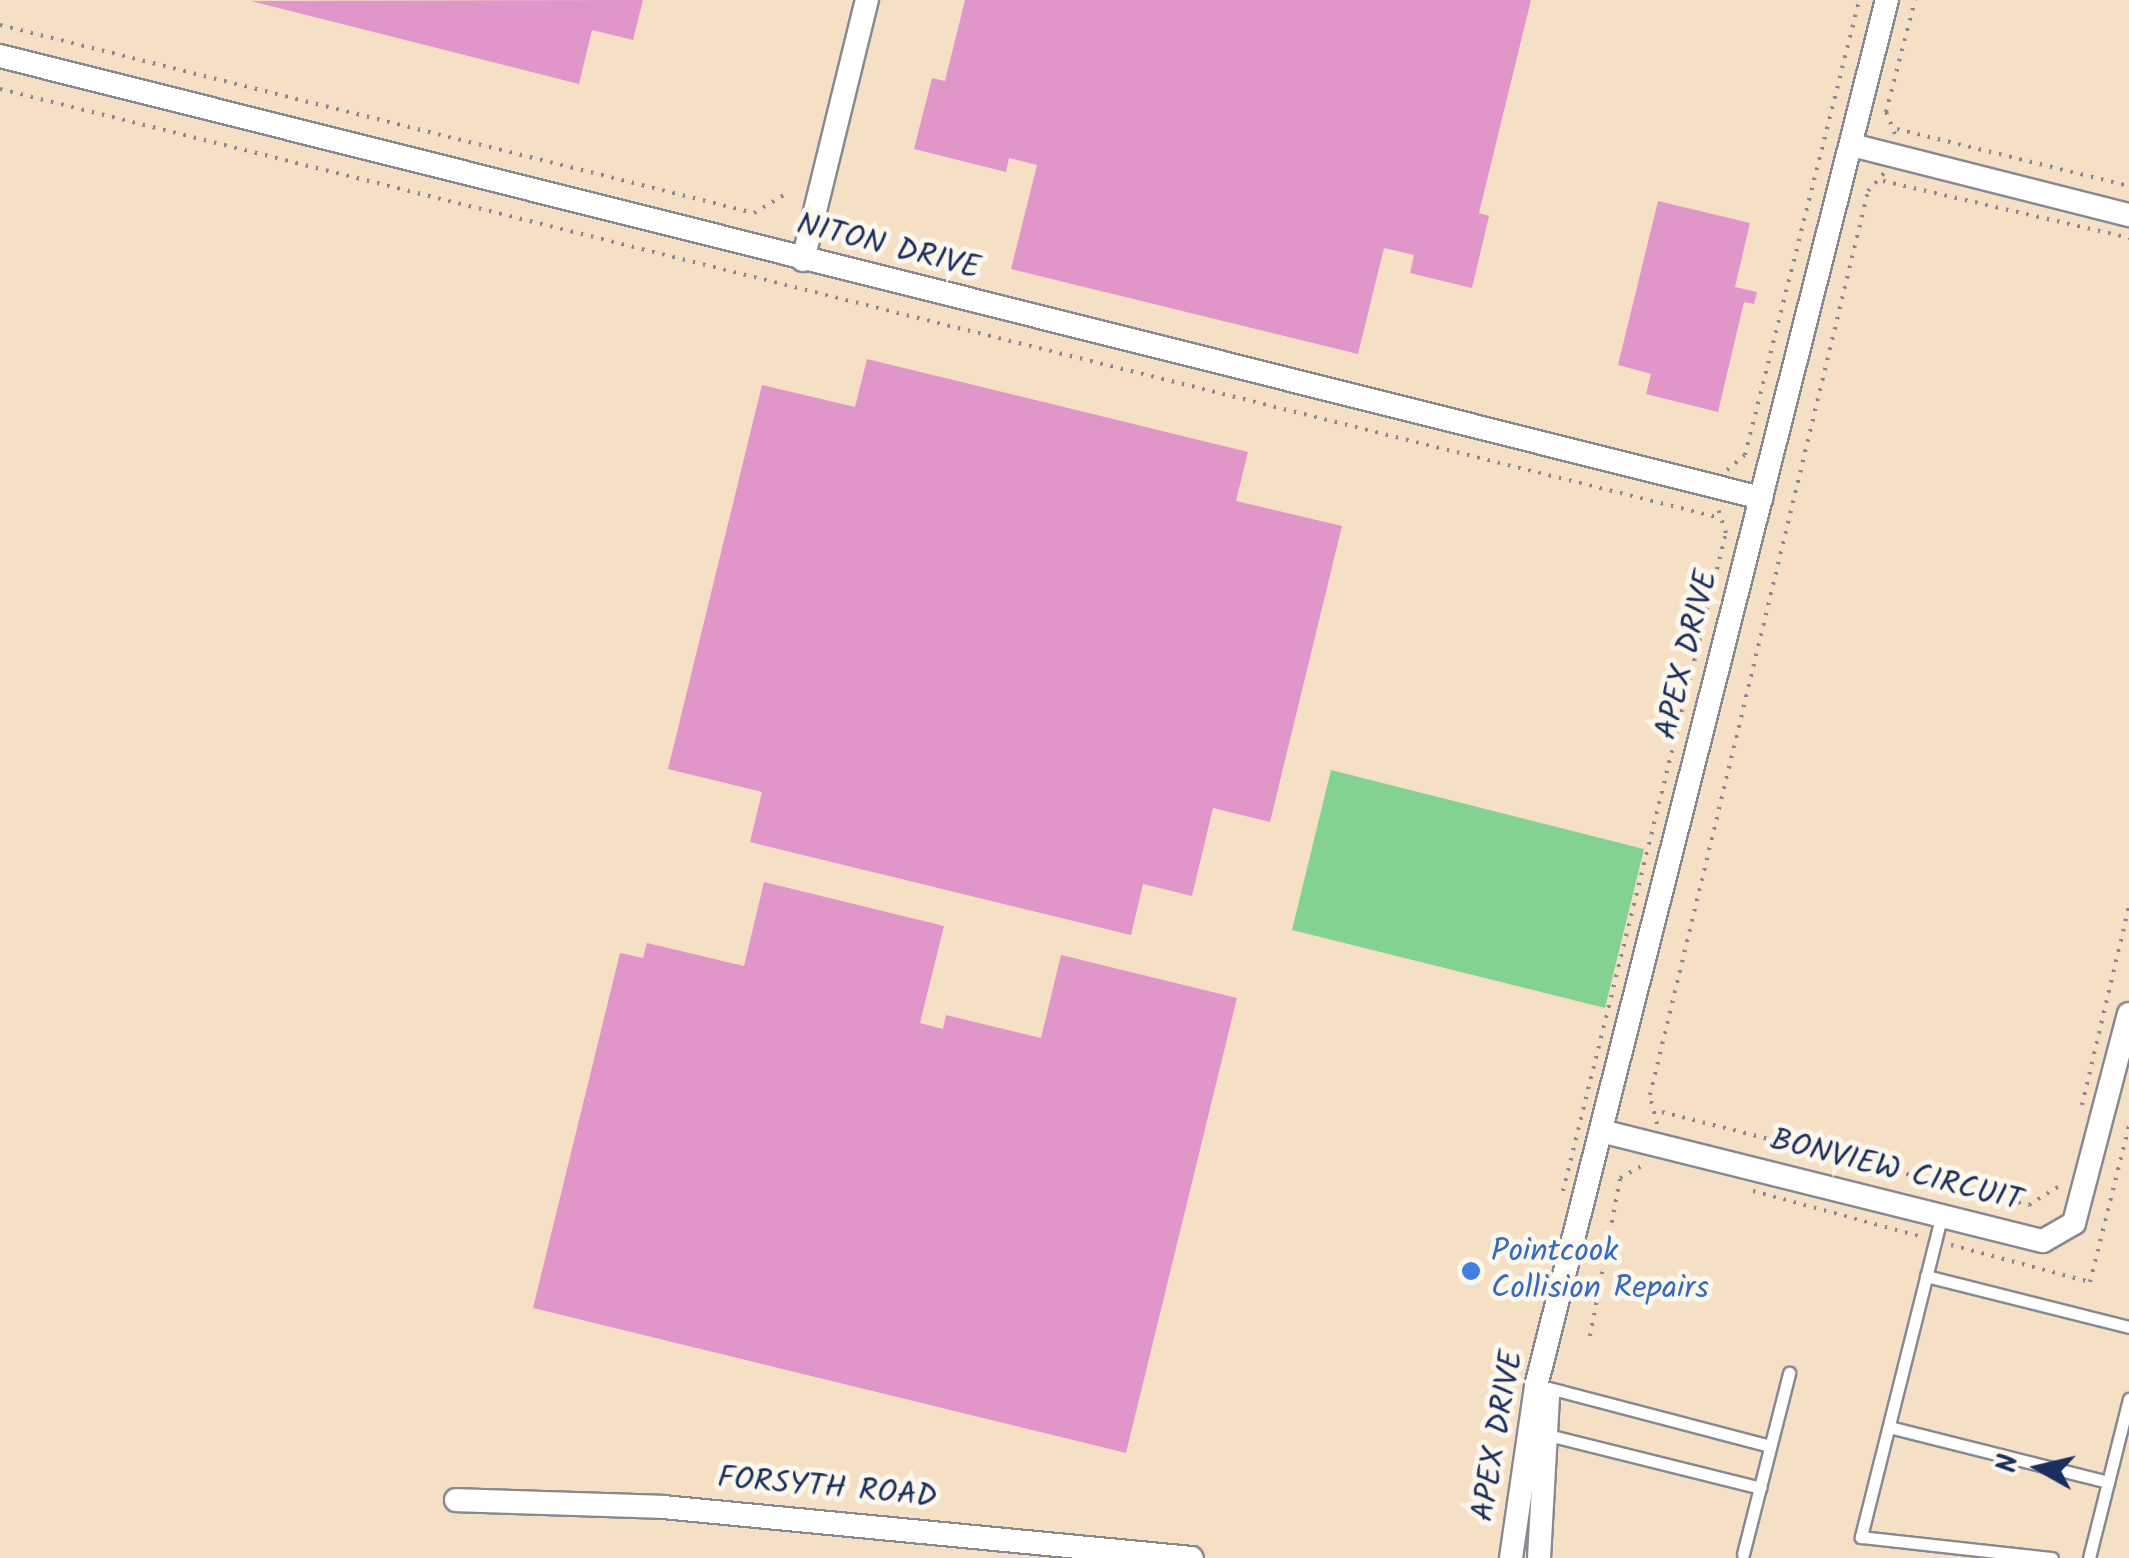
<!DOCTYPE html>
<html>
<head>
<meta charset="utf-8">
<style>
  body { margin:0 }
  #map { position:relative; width:2129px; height:1558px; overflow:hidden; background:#f5e0c6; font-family:Kalam,sans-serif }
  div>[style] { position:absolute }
  .green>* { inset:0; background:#83d292 }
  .building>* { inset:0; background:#e096c9 }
  .path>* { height:4px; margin-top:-2px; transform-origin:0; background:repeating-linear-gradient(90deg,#888892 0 2.5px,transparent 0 10.5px) }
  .roads { filter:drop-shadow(2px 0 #888892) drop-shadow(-2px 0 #888892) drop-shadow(0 2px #888892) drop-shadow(0 -2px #888892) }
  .lane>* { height:11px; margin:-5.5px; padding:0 5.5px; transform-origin:5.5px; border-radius:5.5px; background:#fff }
  .street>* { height:22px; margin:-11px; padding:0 11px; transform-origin:11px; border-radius:11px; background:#fff }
  .dots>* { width:28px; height:28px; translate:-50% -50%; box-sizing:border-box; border:5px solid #fbf7ec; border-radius:50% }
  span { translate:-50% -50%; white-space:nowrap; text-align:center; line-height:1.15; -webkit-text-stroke:10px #fbf7ec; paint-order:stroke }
  .street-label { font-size:32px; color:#1b2f5e }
  .shop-label { font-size:32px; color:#366cbe }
  .left { translate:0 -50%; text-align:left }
  .north { position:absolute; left:1989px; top:1418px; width:100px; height:100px; -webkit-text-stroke:8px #fbf7ec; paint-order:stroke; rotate:278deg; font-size:28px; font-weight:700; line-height:40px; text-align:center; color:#1b2f5e }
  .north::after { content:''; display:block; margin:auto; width:35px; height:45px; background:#1b2f5e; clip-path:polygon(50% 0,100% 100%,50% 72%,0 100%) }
</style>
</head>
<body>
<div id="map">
  <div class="green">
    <i style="clip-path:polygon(1331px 770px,1644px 849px,1605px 1008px,1292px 930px)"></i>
  </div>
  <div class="building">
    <i style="clip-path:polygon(643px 0,633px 40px,592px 30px,579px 84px,251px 1px)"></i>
    <i style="clip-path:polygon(965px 0,1531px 0,1479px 213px,1489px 216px,1472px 288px,1410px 273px,1414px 255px,1384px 248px,1358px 354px,1011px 269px,1037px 165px,1009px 158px,1006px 172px,914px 149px,932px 78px,945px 81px)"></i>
    <i style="clip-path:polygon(1658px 201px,1750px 223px,1735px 287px,1757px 292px,1754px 304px,1744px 302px,1718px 412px,1646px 394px,1651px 374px,1618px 365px)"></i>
    <i style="clip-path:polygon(867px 359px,1248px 452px,1236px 501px,1342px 526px,1270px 822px,1213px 808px,1192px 896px,1143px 884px,1131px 935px,750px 842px,762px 792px,668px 769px,762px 385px,855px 407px)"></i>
    <i style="clip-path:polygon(764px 882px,944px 926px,920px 1023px,943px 1029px,946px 1015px,1041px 1038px,1061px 955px,1237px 998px,1126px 1453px,533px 1308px,620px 953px,643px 958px,647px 943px,744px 966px)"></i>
  </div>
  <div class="path">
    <i style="left:0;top:25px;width:777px;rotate:14deg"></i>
    <i style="left:754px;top:213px;width:37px;rotate:-31deg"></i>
    <i style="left:0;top:89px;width:1769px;rotate:14deg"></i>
    <i style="left:1897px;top:129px;width:239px;rotate:13.8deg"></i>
    <i style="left:1895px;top:134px;width:24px;rotate:-112deg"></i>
    <i style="left:1886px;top:112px;width:116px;rotate:-75.5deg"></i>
    <i style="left:1883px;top:181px;width:253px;rotate:13deg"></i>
    <i style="left:1727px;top:470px;width:23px;rotate:-40deg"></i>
    <i style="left:1745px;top:455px;width:469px;rotate:-75.9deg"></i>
    <i style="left:2082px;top:1105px;width:204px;rotate:-76.7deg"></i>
    <i style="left:1662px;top:1112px;width:379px;rotate:14.2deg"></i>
    <i style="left:2029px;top:1205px;width:41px;rotate:-32.2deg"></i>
    <i style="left:1657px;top:1124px;width:30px;rotate:-104deg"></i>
    <i style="left:1650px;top:1095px;width:930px;rotate:-76.44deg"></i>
    <i style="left:1868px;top:191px;width:25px;rotate:-48deg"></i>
    <i style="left:1563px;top:1191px;width:678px;rotate:-76.09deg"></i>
    <i style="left:1726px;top:533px;width:26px;rotate:-108deg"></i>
    <i style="left:1753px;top:1191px;width:175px;rotate:15.2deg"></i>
    <i style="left:1951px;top:1245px;width:144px;rotate:14.9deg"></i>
    <i style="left:2090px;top:1282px;width:161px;rotate:-76deg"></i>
    <i style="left:1590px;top:1336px;width:161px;rotate:-79.2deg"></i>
    <i style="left:1620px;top:1178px;width:31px;rotate:-29deg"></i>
  </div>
  <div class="roads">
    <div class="lane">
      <i style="left:1941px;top:1218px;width:329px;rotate:104.1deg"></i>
      <i style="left:1861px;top:1537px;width:192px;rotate:6.3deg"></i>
      <i style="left:1926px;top:1276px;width:209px;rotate:14.1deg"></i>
      <i style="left:1549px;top:1388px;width:228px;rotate:14.7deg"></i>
      <i style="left:1889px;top:1427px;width:226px;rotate:14.1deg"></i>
      <i style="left:1544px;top:1434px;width:223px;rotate:14deg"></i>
      <i style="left:1743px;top:1554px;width:187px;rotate:-75.7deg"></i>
      <i style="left:2089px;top:1558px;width:164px;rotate:-75.9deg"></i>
    </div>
    <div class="street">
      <i style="left:0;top:56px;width:1816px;rotate:14.09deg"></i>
      <i style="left:1852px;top:145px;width:286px;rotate:14.2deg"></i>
      <i style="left:803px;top:260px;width:268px;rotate:-76.2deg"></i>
      <i style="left:1605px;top:1132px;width:451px;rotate:14deg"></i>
      <i style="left:2043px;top:1241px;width:36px;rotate:-30deg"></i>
      <i style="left:2074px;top:1223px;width:216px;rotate:-75.3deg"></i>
      <i style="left:456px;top:1500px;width:207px;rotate:1.9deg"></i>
      <i style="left:663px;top:1507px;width:531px;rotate:5.51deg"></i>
      <i style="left:1511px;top:1558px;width:174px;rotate:-81.7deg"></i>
      <i style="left:1536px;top:1386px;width:1430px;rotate:-75.79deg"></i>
      <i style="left:1539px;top:1558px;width:163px;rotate:-86.8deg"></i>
    </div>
  </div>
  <div class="dots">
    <i style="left:1471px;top:1271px;background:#3f7fe0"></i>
  </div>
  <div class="street-label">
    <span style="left:888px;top:248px;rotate:14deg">NITON DRIVE</span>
    <span style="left:1688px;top:655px;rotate:-76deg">APEX DRIVE</span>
    <span style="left:1896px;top:1172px;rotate:14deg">BONVIEW CIRCUIT</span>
    <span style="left:1499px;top:1436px;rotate:-80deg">APEX DRIVE</span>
    <span style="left:827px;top:1489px;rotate:5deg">FORSYTH ROAD</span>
  </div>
  <div class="shop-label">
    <span class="left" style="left:1491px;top:1271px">Pointcook<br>Collision Repairs</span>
  </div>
  <div class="north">N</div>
</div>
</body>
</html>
